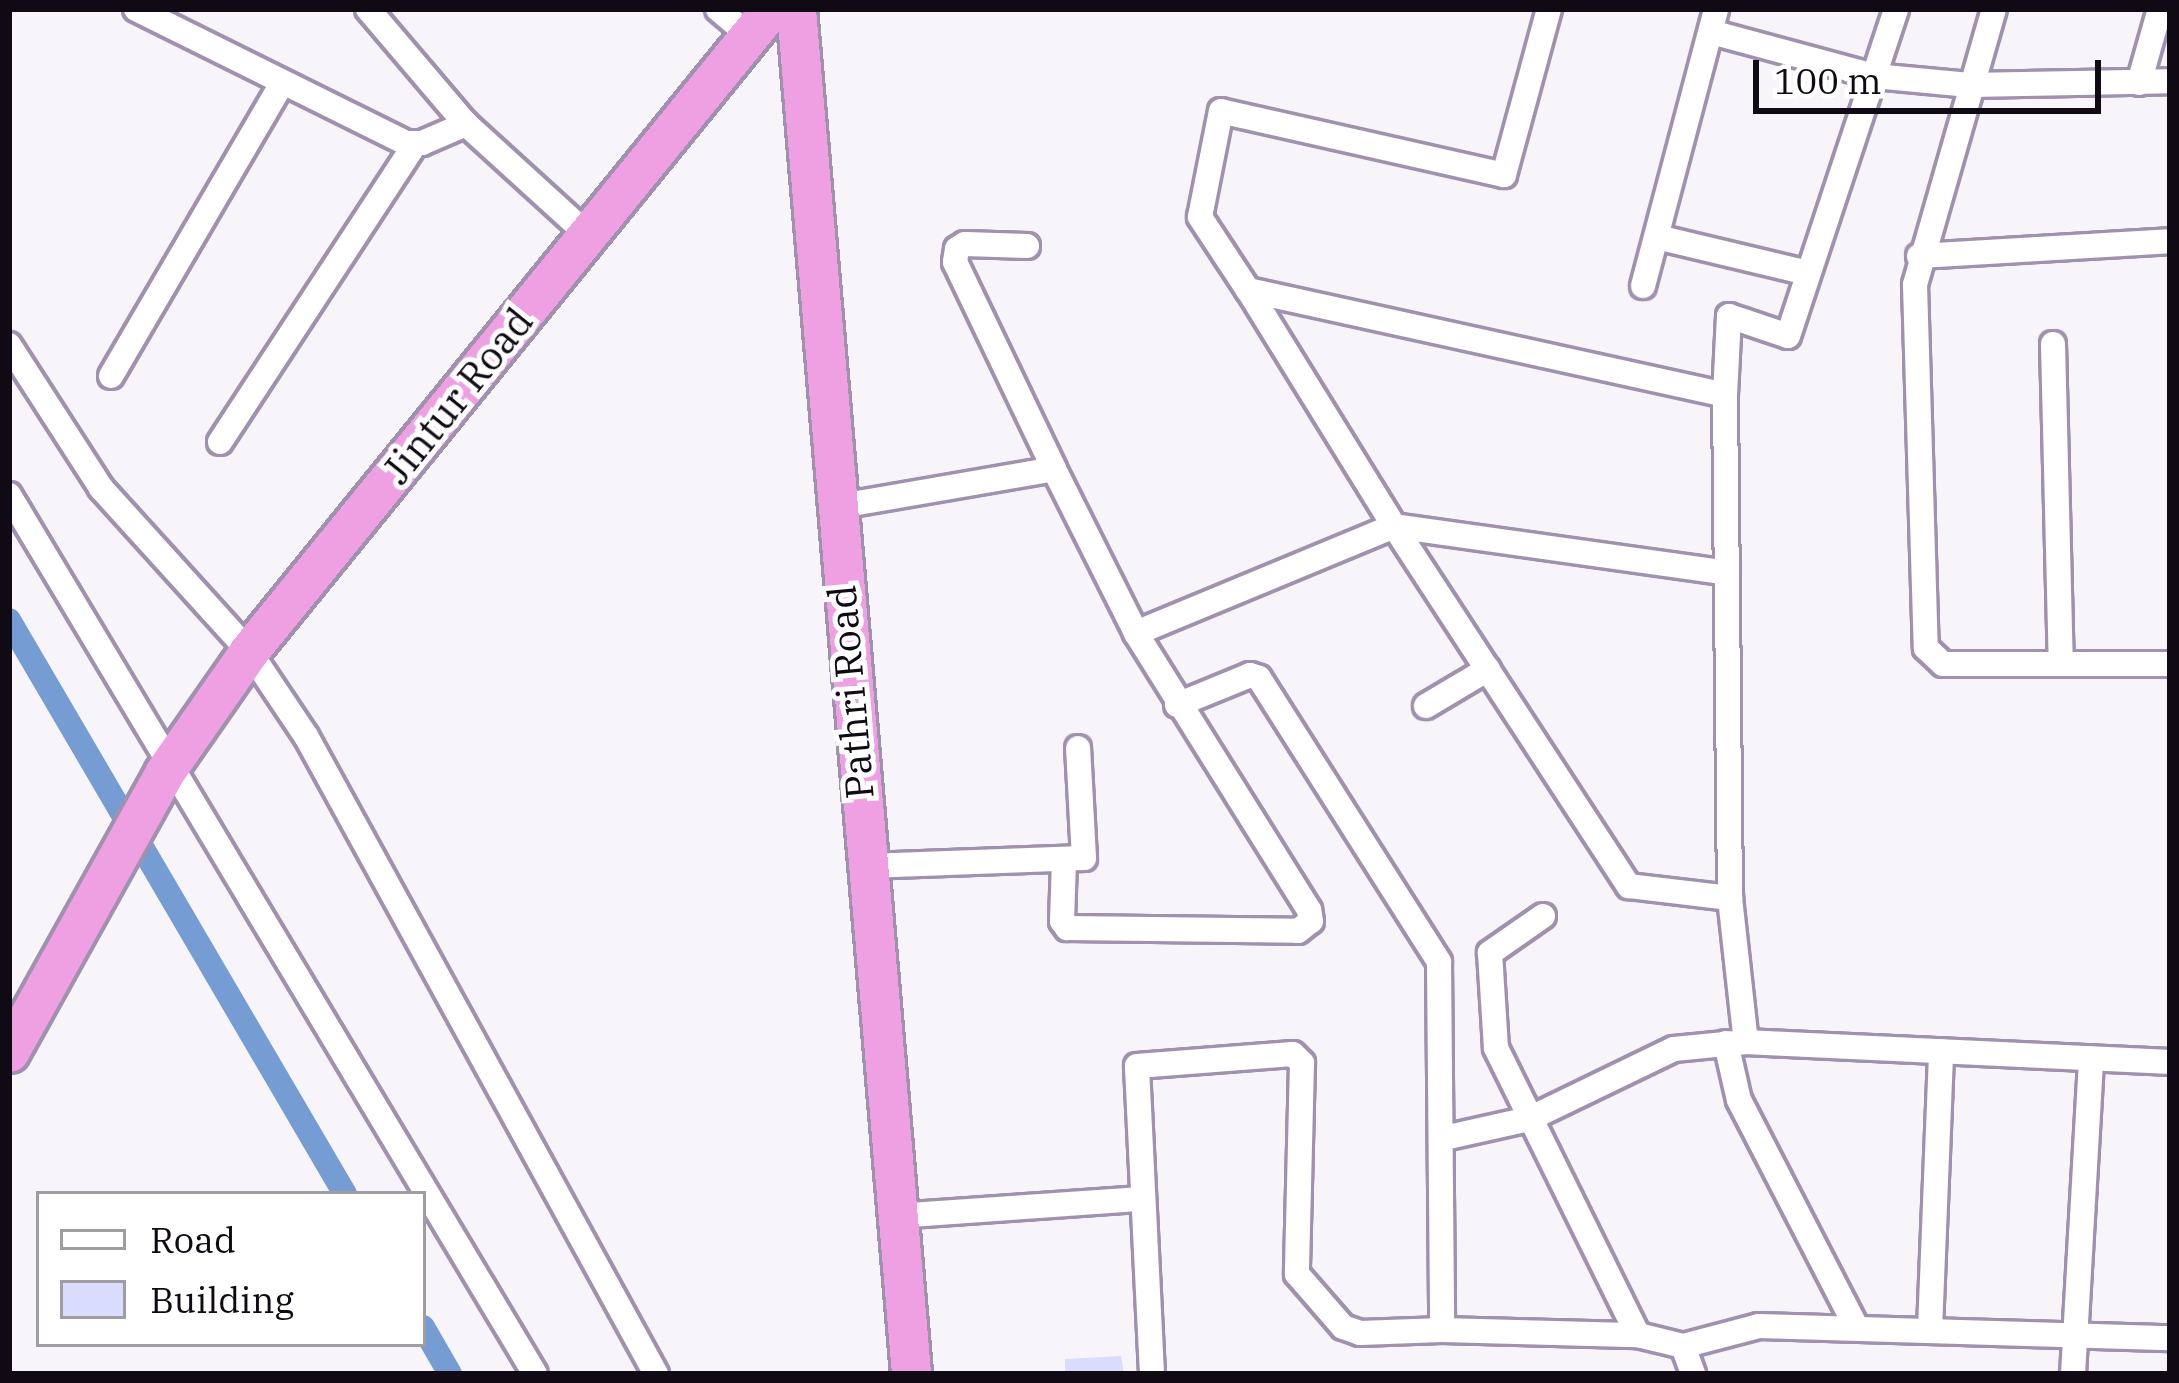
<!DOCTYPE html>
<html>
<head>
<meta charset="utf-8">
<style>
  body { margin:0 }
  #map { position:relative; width:2179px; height:1383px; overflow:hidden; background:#f7f4fa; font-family:"IBM Plex Serif",serif }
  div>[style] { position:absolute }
  .canal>* { height:24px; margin:-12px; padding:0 12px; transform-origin:12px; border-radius:12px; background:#769dd3 }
  .building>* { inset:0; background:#d9dcfd }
  .roads { filter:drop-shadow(3px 0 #a091af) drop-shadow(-3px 0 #a091af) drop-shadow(0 3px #a091af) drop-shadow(0 -3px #a091af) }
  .minor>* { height:24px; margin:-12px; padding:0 12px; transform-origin:12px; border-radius:12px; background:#fff }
  .trunk>* { height:39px; margin:-19.5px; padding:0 19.5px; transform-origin:19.5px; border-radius:19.5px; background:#eea0e2 }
  span { translate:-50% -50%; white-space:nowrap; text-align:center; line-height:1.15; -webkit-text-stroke:10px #fff; paint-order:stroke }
  .street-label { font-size:39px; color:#0f0a14 }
  .frame { position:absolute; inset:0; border:12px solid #0f0a14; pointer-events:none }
  .legend { position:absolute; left:36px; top:1191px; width:390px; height:156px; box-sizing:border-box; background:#fff; border:3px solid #9f9da1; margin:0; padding:15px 21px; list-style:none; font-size:36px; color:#0f0a14 }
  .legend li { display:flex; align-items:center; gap:24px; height:60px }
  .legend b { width:60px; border:3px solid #9f9da1 }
  .scale { position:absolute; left:1753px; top:60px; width:348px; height:54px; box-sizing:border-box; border:6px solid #0f0a14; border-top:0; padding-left:15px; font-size:36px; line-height:42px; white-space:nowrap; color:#0f0a14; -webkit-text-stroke:9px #fff; paint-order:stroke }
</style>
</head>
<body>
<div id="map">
  <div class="canal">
    <i style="left:9px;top:620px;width:665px;rotate:59.66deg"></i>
    <i style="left:423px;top:1327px;width:54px;rotate:60.1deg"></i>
  </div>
  <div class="building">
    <i style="clip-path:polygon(1121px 1356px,1124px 1374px,1065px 1374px,1065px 1359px)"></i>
  </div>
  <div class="roads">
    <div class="minor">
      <i style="left:136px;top:9px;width:301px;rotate:26.4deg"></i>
      <i style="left:406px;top:143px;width:16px"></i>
      <i style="left:422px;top:143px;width:48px;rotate:-23.4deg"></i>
      <i style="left:368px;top:9px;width:151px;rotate:49.6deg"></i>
      <i style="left:466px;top:124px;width:168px;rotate:42.3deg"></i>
      <i style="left:718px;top:9px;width:43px;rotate:40.3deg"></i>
      <i style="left:1549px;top:9px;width:172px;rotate:105.2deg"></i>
      <i style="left:1504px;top:175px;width:290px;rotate:-167.3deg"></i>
      <i style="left:1221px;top:111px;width:108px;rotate:101.2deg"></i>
      <i style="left:1200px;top:217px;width:87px;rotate:56.7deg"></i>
      <i style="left:1248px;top:290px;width:488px;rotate:12.4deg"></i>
      <i style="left:1725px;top:395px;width:79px;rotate:-87.1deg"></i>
      <i style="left:1729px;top:316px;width:62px;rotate:18.7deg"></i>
      <i style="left:1788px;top:336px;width:344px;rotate:-71.7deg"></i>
      <i style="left:1994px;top:9px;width:287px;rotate:106deg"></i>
      <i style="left:1915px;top:285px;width:363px;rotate:88.3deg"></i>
      <i style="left:1926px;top:648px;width:23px;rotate:43deg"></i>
      <i style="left:1943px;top:664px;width:227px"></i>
      <i style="left:1711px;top:32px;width:169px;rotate:15.1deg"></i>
      <i style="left:1874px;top:76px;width:96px;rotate:5.4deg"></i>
      <i style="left:1970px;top:85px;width:200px;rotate:-1.1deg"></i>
      <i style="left:2139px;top:83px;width:77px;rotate:-74.2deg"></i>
      <i style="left:1657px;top:237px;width:155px;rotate:13.4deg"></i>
      <i style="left:1027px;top:246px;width:62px;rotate:-178.2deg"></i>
      <i style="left:965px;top:244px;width:9px;rotate:148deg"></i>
      <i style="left:957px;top:249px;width:13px;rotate:99deg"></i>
      <i style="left:955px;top:262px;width:229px;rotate:64.4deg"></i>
      <i style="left:1919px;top:256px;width:251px;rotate:-3.4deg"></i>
      <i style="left:1643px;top:286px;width:286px;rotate:-75.2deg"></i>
      <i style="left:2053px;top:344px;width:320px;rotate:88.6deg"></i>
      <i style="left:9px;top:345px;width:170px;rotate:57.2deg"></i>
      <i style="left:101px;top:488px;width:220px;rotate:47.8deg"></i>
      <i style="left:249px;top:651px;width:102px;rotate:56.2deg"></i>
      <i style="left:306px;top:736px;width:728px;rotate:61.25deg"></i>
      <i style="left:111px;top:376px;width:339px;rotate:-59.7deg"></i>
      <i style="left:1725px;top:395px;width:503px;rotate:89.43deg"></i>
      <i style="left:220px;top:442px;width:355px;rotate:-56.8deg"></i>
      <i style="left:9px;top:495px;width:1024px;rotate:59.1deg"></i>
      <i style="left:835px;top:507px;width:222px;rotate:-9.8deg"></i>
      <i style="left:1054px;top:469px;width:183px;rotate:63.4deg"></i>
      <i style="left:1136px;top:633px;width:279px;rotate:-22.5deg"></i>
      <i style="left:1394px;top:526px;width:278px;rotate:-121.7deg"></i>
      <i style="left:1394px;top:526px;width:430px;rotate:56.9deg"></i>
      <i style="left:1629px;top:886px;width:102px;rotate:6.8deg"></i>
      <i style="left:1730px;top:898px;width:145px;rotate:83.7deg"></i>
      <i style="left:1746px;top:1042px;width:424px;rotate:2.7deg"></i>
      <i style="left:1394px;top:526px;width:336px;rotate:8deg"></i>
      <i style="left:1177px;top:705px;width:79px;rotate:-22.3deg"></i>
      <i style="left:1250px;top:675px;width:9px;rotate:18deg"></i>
      <i style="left:1259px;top:678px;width:336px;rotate:57.6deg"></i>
      <i style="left:1439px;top:962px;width:368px;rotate:89.5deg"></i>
      <i style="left:1426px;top:706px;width:72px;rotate:-30.8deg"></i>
      <i style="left:1064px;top:861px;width:60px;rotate:91.9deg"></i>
      <i style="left:1062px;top:921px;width:9px;rotate:54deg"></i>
      <i style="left:1067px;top:928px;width:231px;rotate:0.7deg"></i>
      <i style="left:1298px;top:931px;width:16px;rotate:-38deg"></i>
      <i style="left:1311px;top:921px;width:11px;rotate:-100deg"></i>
      <i style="left:1309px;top:910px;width:327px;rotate:-122deg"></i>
      <i style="left:866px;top:866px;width:218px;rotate:-2.1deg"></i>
      <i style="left:1084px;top:858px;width:110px;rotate:-93.1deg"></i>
      <i style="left:1543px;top:916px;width:65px;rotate:145.1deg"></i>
      <i style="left:1490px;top:953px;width:95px;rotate:86.4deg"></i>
      <i style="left:1496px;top:1048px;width:320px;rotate:63.7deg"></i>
      <i style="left:1726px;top:1043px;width:58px;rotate:77.2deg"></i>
      <i style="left:1739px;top:1100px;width:253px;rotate:62.7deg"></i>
      <i style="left:1444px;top:1138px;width:87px;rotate:-12.6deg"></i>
      <i style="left:1529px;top:1119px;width:161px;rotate:-25.8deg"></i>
      <i style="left:1674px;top:1049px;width:72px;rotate:-5.6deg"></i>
      <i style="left:897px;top:1216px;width:244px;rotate:-4deg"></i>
      <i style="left:1930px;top:1329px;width:278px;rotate:-87.7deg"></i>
      <i style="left:1683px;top:1346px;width:79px;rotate:-14.7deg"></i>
      <i style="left:1759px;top:1326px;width:411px;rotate:1.7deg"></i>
      <i style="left:1152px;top:1374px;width:308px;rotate:-92.8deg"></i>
      <i style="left:1137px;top:1066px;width:156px;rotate:-4.4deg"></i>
      <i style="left:1293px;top:1054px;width:13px;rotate:45deg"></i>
      <i style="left:1302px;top:1063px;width:211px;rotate:91.4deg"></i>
      <i style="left:1297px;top:1274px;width:70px;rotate:49deg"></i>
      <i style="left:1343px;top:1327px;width:18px;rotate:19deg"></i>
      <i style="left:1360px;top:1333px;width:82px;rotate:-2.1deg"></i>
      <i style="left:1442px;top:1330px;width:196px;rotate:1.5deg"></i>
      <i style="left:1638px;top:1335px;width:46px;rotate:13.7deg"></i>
      <i style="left:1683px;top:1346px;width:30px;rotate:70deg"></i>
      <i style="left:2073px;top:1374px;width:316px;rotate:-86.7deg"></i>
    </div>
    <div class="trunk">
      <i style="left:796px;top:9px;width:1370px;rotate:85.18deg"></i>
      <i style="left:9px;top:1052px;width:319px;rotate:-60.9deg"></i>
      <i style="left:164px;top:773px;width:149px;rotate:-55.1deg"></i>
      <i style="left:249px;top:651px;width:827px;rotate:-50.89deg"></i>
    </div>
  </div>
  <div class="street-label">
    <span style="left:458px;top:396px;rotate:-51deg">Jintur Road</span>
    <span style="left:851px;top:692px;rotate:-95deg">Pathri Road</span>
  </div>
  <div class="frame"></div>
  <ul class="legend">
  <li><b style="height:15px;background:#fff"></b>Road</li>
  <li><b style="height:33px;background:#d9dcfd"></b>Building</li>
  </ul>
  <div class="scale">100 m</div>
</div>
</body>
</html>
